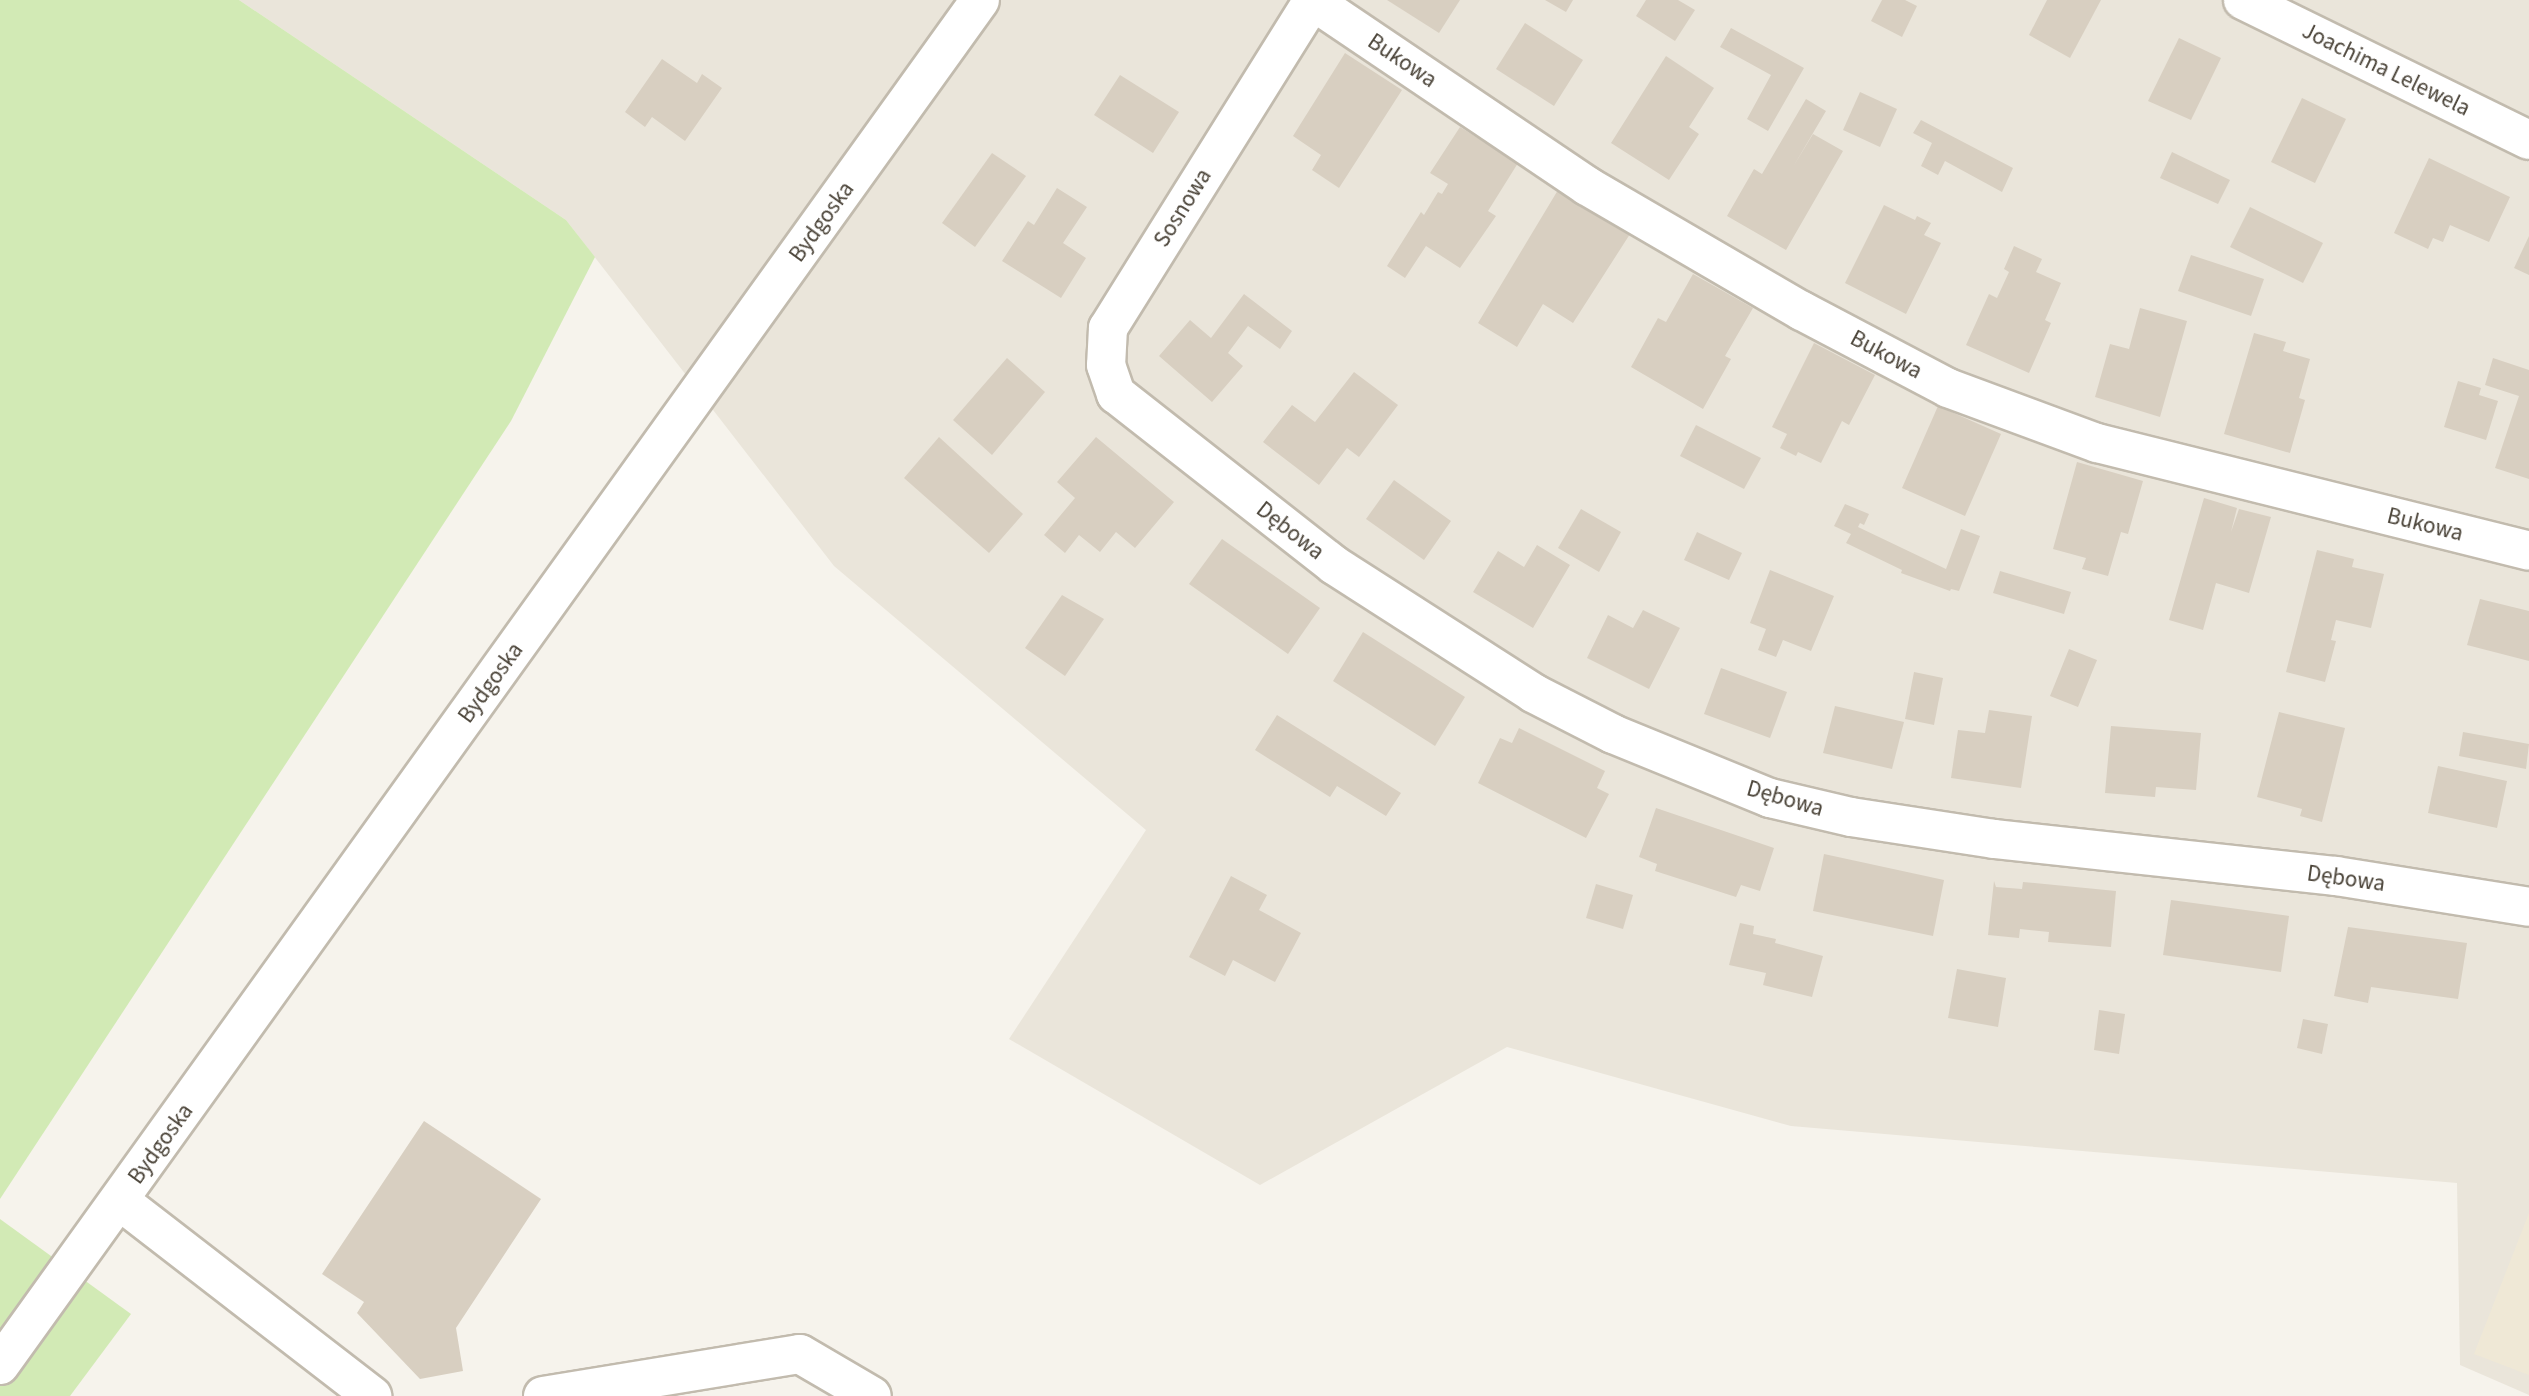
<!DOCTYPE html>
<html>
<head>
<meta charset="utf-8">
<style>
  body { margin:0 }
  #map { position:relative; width:2529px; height:1396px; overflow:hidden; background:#f6f3ec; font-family:"Source Sans 3",sans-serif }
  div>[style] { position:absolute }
  .residential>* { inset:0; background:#eae5da }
  .education>* { inset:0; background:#efe8d6 }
  .green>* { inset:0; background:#d2eab5 }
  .building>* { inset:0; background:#d8cfc1 }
  .roads { filter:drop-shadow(2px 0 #c2bbae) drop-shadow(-2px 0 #c2bbae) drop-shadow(0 2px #c2bbae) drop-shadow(0 -2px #c2bbae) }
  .minor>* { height:38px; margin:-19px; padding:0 19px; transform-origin:19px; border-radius:19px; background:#fff }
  span { translate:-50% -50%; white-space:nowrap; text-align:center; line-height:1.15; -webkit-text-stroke:5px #fff; paint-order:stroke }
  .street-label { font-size:23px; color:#4b4439 }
</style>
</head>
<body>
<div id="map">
  <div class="residential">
    <i style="clip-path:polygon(239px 0,2529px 0,2529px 1395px,2460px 1365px,2457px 1183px,1791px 1126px,1507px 1047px,1260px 1185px,1009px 1039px,1146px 830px,834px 566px,566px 220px)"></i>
  </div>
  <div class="education">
    <i style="clip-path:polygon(2529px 1213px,2529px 1375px,2474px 1354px)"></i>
  </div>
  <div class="green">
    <i style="clip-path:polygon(0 0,239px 0,566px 220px,595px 257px,511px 421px,0 1199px)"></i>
    <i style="clip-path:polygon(0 1219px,131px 1314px,70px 1396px,0 1396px)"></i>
  </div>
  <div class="building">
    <i style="clip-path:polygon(1387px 0,1460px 0,1439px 33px)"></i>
    <i style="clip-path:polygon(1545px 0,1573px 0,1566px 12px)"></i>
    <i style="clip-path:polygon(1646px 0,1678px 0,1695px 10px,1675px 41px,1636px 16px)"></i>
    <i style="clip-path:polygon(1882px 0,1905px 0,1917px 6px,1902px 37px,1871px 21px)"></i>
    <i style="clip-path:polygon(2047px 0,2101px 0,2070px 58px,2029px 35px)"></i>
    <i style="clip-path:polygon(1525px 23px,1583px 60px,1554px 106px,1496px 69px)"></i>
    <i style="clip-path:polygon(1731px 28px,1804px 68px,1768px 131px,1747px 119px,1771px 75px,1720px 47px)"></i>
    <i style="clip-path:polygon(2179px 38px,2221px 58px,2191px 120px,2148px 101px)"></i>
    <i style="clip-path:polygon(1345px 53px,1402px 90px,1339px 188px,1312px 170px,1321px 155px,1293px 136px)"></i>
    <i style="clip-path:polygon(1666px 56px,1714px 88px,1689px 127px,1699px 134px,1669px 180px,1611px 143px)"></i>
    <i style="clip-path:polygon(662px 59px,697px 83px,702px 74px,722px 88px,685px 141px,652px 117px,645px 127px,625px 112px)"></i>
    <i style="clip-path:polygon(1120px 75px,1179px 112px,1153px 153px,1094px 115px)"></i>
    <i style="clip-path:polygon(1860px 92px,1897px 109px,1880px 147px,1843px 130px)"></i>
    <i style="clip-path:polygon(2302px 98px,2346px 119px,2315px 183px,2271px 162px)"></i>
    <i style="clip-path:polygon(1806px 99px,1826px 111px,1793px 167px,1813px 134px,1843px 151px,1786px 250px,1727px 216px,1754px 169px,1762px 174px)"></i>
    <i style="clip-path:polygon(1921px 120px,2013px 168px,2002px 192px,1945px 161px,1938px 175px,1921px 166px,1932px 143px,1913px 133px)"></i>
    <i style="clip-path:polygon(1460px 127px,1518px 163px,1488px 211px,1496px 216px,1460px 268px,1426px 246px,1405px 278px,1387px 266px,1421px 212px,1424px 215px,1438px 192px,1442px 194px,1448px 184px,1430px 173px)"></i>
    <i style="clip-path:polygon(2172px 152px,2230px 180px,2218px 204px,2160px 178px)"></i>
    <i style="clip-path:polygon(992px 153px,1026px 176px,975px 247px,942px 223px)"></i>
    <i style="clip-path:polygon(2429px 158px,2510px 197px,2489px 242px,2450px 225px,2443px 242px,2433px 238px,2428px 249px,2394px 233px)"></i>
    <i style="clip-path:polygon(1057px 188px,1087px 207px,1063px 243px,1086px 258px,1061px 298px,1002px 261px,1028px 221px,1034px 225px)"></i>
    <i style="clip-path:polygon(1558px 190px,1630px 234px,1573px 323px,1543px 304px,1517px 347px,1478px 323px)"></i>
    <i style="clip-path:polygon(1884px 205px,1915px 220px,1917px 216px,1931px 223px,1924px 235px,1941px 243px,1906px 314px,1845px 283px)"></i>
    <i style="clip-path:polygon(2250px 207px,2323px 243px,2303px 283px,2230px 247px)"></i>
    <i style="clip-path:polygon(2529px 236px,2529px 275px,2514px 268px)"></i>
    <i style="clip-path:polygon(2014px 246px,2042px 259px,2036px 272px,2061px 283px,2045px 320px,2051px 323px,2029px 373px,1966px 345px,1989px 294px,1997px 298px,2009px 272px,2004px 269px)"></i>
    <i style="clip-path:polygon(2191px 255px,2264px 279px,2251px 316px,2178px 291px)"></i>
    <i style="clip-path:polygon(1693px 274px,1753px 308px,1725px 356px,1731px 359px,1703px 409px,1631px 367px,1658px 318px,1666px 322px)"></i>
    <i style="clip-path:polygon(1244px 294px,1292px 331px,1280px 349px,1248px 326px,1228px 353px,1243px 366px,1212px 402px,1159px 356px,1190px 320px,1211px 338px)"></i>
    <i style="clip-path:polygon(2140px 308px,2187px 321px,2160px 417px,2095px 397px,2110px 344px,2129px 349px)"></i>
    <i style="clip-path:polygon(2254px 333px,2286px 342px,2283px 351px,2310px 359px,2299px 398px,2305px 400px,2290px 453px,2224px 434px)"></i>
    <i style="clip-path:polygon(1814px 343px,1875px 375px,1849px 425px,1842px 421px,1821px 463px,1798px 452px,1796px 456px,1780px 448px,1787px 434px,1772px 427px)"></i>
    <i style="clip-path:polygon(1007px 358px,1045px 392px,992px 455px,953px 420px)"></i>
    <i style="clip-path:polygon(2493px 358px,2529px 370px,2529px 479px,2495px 468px,2519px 396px,2485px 385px)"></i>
    <i style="clip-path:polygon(1354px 372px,1398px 405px,1359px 457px,1347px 448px,1319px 485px,1263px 442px,1292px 405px,1315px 422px)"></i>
    <i style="clip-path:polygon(2458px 381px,2481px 388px,2479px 395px,2498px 401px,2486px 440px,2444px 427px)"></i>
    <i style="clip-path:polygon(1938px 406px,2001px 434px,1965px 516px,1902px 488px)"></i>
    <i style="clip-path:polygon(1696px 425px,1761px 458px,1744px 489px,1680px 456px)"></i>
    <i style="clip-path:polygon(939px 437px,1023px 514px,989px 553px,904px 478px)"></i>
    <i style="clip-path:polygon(1096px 437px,1174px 502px,1135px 548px,1116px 532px,1100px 552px,1079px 535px,1065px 553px,1044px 535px,1075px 498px,1057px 482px)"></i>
    <i style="clip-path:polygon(2077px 462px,2143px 481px,2128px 534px,2121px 532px,2108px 576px,2082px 569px,2086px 558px,2053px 549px)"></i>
    <i style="clip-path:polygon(1394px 480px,1451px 521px,1424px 560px,1366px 519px)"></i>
    <i style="clip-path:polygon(2204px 498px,2237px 508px,2231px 532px,2239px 509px,2271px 517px,2249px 593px,2216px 583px,2203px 630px,2169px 620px)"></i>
    <i style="clip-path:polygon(1845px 504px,1869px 514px,1864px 525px,1860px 523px,1858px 527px,1946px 569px,1961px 529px,1980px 536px,1959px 591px,1951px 589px,1950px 591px,1901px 573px,1902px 570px,1846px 543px,1851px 534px,1834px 526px)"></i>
    <i style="clip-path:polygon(1581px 509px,1621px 532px,1599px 572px,1558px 548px)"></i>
    <i style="clip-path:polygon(1697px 532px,1742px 553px,1729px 580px,1684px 560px)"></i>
    <i style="clip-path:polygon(1222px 539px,1320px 608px,1288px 654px,1189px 584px)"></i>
    <i style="clip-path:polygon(1537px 545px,1570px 565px,1533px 628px,1473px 592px,1498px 551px,1524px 567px)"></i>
    <i style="clip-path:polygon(2317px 550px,2354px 559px,2352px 567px,2384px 574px,2371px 628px,2336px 620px,2331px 640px,2336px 641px,2325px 682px,2286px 672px)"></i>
    <i style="clip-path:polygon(1770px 570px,1834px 596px,1811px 651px,1783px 640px,1776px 657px,1758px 650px,1766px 629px,1750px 623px)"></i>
    <i style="clip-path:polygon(2000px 571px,2071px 592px,2064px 614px,1993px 593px)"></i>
    <i style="clip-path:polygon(1062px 595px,1104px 619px,1065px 676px,1025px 648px)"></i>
    <i style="clip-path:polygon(2480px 599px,2529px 611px,2529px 661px,2467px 645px)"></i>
    <i style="clip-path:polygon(1643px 610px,1680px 628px,1649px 689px,1587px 658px,1608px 615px,1633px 628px)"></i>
    <i style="clip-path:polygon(1363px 632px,1465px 697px,1435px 746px,1333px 681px)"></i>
    <i style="clip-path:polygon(2069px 649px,2097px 660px,2078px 707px,2050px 696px)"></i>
    <i style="clip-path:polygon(1721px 668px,1787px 692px,1770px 738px,1704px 714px)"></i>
    <i style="clip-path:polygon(1914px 672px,1943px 678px,1934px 725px,1905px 719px)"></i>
    <i style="clip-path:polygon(1835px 706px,1904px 722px,1892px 769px,1823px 753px)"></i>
    <i style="clip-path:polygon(1989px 710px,2032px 716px,2021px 788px,1951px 778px,1958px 730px,1985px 733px)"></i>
    <i style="clip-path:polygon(2279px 712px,2345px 728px,2322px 822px,2300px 816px,2302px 809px,2257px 797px)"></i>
    <i style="clip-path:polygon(1277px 715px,1401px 793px,1386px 816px,1337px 786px,1330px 797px,1255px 750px)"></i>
    <i style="clip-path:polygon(2111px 726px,2201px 733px,2196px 790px,2156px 787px,2155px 797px,2105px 793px)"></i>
    <i style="clip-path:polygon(1519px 728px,1605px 771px,1597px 788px,1609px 794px,1586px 838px,1478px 783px,1500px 738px,1512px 743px)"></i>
    <i style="clip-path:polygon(2463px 732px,2529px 744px,2526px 769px,2459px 756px)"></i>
    <i style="clip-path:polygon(2438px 766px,2507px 781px,2497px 828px,2428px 813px)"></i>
    <i style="clip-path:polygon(1656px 808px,1774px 848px,1760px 891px,1741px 885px,1736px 897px,1655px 871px,1657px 864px,1639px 857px)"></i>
    <i style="clip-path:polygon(1824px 854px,1944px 880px,1933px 936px,1813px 911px)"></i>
    <i style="clip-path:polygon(1231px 876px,1267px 895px,1259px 910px,1301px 933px,1275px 982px,1233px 960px,1225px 976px,1189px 957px)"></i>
    <i style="clip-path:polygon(1994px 881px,1996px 887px,2022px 889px,2023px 882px,2116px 891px,2111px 947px,2048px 942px,2049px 932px,2020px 929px,2019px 938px,1988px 935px)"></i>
    <i style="clip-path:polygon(1596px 884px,1633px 895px,1623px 929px,1586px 918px)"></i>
    <i style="clip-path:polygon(2171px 900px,2289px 916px,2281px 972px,2163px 955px)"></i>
    <i style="clip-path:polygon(1740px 923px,1754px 926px,1753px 934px,1776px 939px,1775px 943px,1823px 956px,1812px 997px,1763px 985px,1766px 973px,1729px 965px)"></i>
    <i style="clip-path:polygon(2348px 927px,2467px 943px,2458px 999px,2371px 987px,2368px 1003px,2334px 996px)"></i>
    <i style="clip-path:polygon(1957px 969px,2006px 978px,1998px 1027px,1948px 1018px)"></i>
    <i style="clip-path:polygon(2099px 1010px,2125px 1014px,2119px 1054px,2094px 1050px)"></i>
    <i style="clip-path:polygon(2303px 1019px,2328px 1024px,2322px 1054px,2297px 1048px)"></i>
    <i style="clip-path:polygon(424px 1121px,541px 1199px,456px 1328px,463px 1371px,420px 1379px,357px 1313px,364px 1302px,322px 1274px)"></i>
  </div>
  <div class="roads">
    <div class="minor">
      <i style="left:1313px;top:0;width:387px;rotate:122deg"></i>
      <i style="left:1108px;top:328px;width:37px;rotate:93deg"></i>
      <i style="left:1106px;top:365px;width:31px;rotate:71deg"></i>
      <i style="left:1116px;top:394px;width:277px;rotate:38.1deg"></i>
      <i style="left:1334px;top:565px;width:237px;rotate:32.7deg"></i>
      <i style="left:1533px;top:693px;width:90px;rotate:27.1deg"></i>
      <i style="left:1613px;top:734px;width:170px;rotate:22.2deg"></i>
      <i style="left:1770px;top:798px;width:83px;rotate:13.2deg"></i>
      <i style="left:1851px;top:817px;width:145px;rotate:8.7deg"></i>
      <i style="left:1994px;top:839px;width:344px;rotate:6.2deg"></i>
      <i style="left:2336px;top:876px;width:195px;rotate:9.1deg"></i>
      <i style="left:2243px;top:0;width:318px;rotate:26.1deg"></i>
      <i style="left:1313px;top:1px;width:331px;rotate:34deg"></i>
      <i style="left:1587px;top:186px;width:249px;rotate:30.2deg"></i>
      <i style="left:1802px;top:311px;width:165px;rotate:27.8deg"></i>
      <i style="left:1948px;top:388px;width:159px;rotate:20.3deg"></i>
      <i style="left:2097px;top:443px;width:445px;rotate:14deg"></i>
      <i style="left:120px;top:1201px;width:319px;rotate:37.7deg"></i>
      <i style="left:0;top:1365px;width:1680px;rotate:-54.32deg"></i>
      <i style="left:543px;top:1396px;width:260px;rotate:-9.3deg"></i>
      <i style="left:800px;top:1354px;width:83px;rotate:30.3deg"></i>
    </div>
  </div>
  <div class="street-label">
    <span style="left:1402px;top:61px;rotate:34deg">Bukowa</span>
    <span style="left:2386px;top:70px;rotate:26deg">Joachima Lelewela</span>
    <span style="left:1183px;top:208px;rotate:-58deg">Sosnowa</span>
    <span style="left:822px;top:222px;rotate:-54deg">Bydgoska</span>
    <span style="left:1886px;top:355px;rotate:28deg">Bukowa</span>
    <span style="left:2425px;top:525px;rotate:14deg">Bukowa</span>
    <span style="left:1290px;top:531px;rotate:38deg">Dębowa</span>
    <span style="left:491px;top:683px;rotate:-54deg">Bydgoska</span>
    <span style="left:1785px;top:799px;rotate:16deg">Dębowa</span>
    <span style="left:2346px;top:879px;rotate:8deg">Dębowa</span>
    <span style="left:161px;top:1144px;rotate:-54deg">Bydgoska</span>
  </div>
</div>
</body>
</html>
